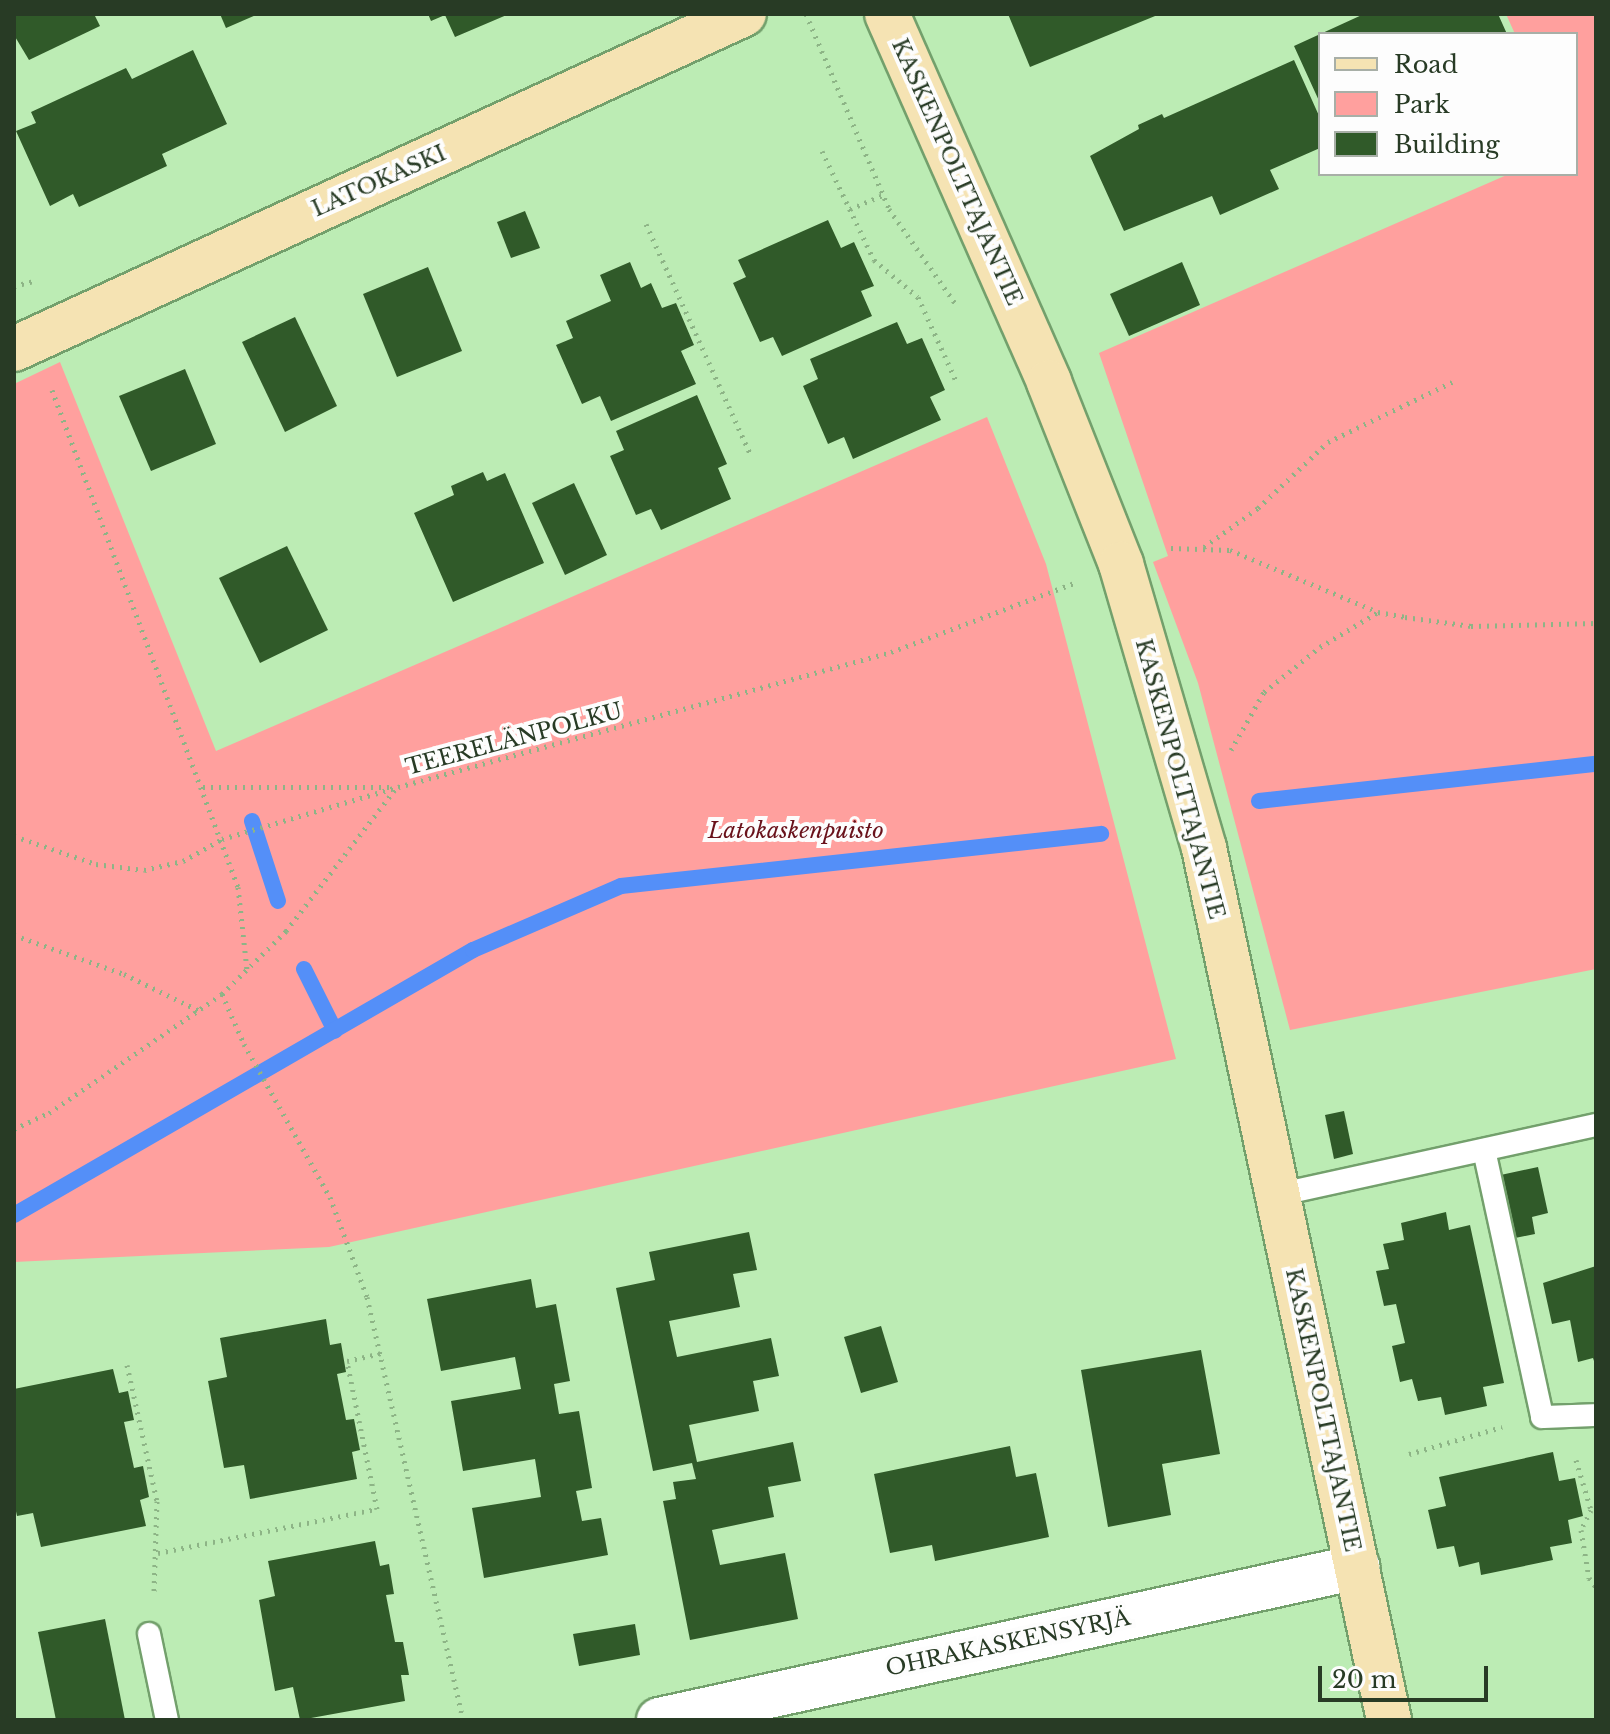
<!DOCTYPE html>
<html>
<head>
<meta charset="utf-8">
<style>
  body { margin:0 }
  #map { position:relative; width:1610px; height:1734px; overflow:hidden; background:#bcecb4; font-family:"Libre Baskerville",serif }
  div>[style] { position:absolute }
  .green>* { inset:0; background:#ffa09e }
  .stream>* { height:16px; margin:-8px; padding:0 8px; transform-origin:8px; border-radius:8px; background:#548ff8 }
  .building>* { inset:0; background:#305a29 }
  .path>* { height:5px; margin-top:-2.5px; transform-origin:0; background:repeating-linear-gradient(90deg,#8db486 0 2px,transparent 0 8px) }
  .roads { filter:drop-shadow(2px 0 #73a06c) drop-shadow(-2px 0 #73a06c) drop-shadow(0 2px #73a06c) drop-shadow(0 -2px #73a06c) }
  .lane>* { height:22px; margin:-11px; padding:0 11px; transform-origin:11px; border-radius:11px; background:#fff }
  .street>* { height:44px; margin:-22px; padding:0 22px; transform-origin:22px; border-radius:22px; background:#fff }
  .secondary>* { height:44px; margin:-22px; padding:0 22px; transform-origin:22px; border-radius:22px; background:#f5e3b3 }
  span { translate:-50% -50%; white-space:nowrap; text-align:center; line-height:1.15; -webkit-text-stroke:8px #fdfdfd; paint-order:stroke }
  .street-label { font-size:22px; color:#283b25 }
  .park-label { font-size:22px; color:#69121b; font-style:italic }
  .frame { position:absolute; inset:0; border:16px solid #283b25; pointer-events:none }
  .legend { position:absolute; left:1318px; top:32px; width:260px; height:144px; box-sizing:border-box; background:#fdfdfd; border:2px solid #a8afa7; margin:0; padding:10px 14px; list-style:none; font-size:24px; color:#283b25 }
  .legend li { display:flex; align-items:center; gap:16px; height:40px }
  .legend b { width:40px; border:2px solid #a8afa7 }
  .scale { position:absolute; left:1318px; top:1666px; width:170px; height:36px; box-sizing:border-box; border:4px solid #283b25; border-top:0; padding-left:10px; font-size:24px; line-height:28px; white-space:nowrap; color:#283b25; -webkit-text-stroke:6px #fdfdfd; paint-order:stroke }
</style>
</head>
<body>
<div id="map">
  <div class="green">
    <i style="clip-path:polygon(1506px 14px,1596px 14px,1596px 969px,1290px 1030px,1198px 683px,1153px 562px,1168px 556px,1099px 353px,1509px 174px,1576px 174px,1576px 34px,1515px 34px)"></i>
    <i style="clip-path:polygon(60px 362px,216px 751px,987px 417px,1046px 564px,1176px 1059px,329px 1247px,14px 1262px,14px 384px)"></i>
  </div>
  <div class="stream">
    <i style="left:1259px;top:801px;width:339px;rotate:-6.3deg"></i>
    <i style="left:252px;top:821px;width:84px;rotate:72deg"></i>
    <i style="left:304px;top:969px;width:69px;rotate:63.4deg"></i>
    <i style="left:14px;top:1215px;width:530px;rotate:-30deg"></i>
    <i style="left:473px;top:950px;width:161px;rotate:-23.4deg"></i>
    <i style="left:621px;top:886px;width:483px;rotate:-6.2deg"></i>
  </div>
  <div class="building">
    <i style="clip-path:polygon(14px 14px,94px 14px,100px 26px,29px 60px,14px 35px)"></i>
    <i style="clip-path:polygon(220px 14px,258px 14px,226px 28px)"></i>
    <i style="clip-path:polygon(428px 14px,509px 14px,455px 37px,445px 15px,431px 21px)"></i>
    <i style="clip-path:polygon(1008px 14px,1160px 14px,1030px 67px)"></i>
    <i style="clip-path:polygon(1364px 14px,1498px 14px,1507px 34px,1320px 34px,1320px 103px,1294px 46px)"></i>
    <i style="clip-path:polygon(193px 50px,227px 124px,162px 154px,167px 166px,79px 207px,73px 194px,50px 206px,16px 131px,36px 123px,31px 112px,126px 68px,132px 79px)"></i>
    <i style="clip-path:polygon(1294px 60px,1320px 118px,1320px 148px,1270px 170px,1279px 189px,1220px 215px,1212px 196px,1124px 231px,1090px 156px,1139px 129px,1138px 125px,1162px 114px,1164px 118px)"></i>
    <i style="clip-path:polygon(525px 211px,540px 248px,511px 258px,497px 222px)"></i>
    <i style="clip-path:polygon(828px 220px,841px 248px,854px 242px,874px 286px,861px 291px,872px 316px,782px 356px,773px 337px,760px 342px,733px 283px,746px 277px,738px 260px)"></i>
    <i style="clip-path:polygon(630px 262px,641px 288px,651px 283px,662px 308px,676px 303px,694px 345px,681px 351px,696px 384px,611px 421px,600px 396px,582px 404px,556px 345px,573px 338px,566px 321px,611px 301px,600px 275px)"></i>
    <i style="clip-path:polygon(1182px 262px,1200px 305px,1129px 336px,1110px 294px)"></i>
    <i style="clip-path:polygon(428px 267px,462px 351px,397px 377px,363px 294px)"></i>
    <i style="clip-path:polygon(295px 317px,337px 406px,285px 432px,242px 342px)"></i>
    <i style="clip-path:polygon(897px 322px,907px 344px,922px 338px,945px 390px,930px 397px,941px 420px,853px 459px,844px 437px,828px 444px,803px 386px,818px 379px,810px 359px)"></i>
    <i style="clip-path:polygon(185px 369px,216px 444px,151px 471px,119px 396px)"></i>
    <i style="clip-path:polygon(697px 395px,727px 464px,718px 468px,731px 499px,661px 530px,651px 509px,636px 515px,610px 456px,624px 450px,616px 431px)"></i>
    <i style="clip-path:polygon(483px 472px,487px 481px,505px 473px,544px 563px,453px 602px,414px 513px,454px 495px,451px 486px)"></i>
    <i style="clip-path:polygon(574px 483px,607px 555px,565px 575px,532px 503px)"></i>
    <i style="clip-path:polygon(287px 546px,328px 630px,260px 663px,219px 578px)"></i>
    <i style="clip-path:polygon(1344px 1111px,1353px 1154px,1334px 1159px,1325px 1115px)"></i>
    <i style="clip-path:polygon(1538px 1167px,1548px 1213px,1532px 1217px,1535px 1234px,1515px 1238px,1511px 1221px,1506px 1223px,1496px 1176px)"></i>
    <i style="clip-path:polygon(1446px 1212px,1449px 1230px,1470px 1225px,1504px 1383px,1483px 1387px,1487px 1406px,1445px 1415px,1441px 1397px,1418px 1401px,1412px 1379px,1400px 1382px,1392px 1346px,1405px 1343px,1396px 1304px,1384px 1306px,1376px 1271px,1389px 1269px,1383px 1244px,1404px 1240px,1401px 1223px)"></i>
    <i style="clip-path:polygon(749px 1232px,757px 1270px,733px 1274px,740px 1307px,669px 1321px,677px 1357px,771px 1338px,779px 1376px,753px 1381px,759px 1411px,689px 1425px,697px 1462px,793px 1442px,801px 1481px,768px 1487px,774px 1517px,712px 1530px,720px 1565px,785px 1553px,798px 1619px,690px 1640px,663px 1501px,676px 1499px,673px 1482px,696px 1479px,692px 1463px,653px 1471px,616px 1288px,655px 1280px,649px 1252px)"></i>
    <i style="clip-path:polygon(1596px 1266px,1596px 1364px,1595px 1364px,1593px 1358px,1578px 1362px,1570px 1320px,1552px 1324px,1543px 1283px)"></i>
    <i style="clip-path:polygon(531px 1279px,536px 1308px,556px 1304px,570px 1381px,554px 1384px,559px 1414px,579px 1411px,592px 1488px,576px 1491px,582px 1521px,601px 1518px,608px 1555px,484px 1578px,472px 1508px,541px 1497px,535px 1459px,463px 1471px,451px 1401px,521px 1389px,515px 1357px,441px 1371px,427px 1299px)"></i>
    <i style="clip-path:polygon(326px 1319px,330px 1345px,341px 1343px,346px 1372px,337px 1374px,346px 1420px,354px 1419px,360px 1450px,352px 1452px,357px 1479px,250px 1499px,244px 1465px,224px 1468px,208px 1381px,227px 1377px,220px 1338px)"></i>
    <i style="clip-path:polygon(881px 1326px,898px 1382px,861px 1393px,844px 1337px)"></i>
    <i style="clip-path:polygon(1201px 1350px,1220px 1454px,1162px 1464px,1171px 1515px,1108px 1527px,1081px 1370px)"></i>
    <i style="clip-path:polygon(113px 1369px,119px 1393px,128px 1391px,134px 1420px,124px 1422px,134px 1468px,143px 1466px,149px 1497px,140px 1500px,146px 1526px,41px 1547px,33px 1513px,17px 1516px,14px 1502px,14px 1389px)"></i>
    <i style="clip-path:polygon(1010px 1446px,1016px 1477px,1036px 1473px,1049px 1537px,935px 1561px,932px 1545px,890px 1553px,874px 1474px)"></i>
    <i style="clip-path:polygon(1553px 1452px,1559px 1481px,1575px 1478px,1583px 1516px,1568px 1520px,1572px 1543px,1550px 1547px,1553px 1560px,1481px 1575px,1479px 1562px,1459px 1567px,1454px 1546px,1437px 1549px,1428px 1510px,1446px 1506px,1439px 1477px)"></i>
    <i style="clip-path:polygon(375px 1541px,380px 1566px,389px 1564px,394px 1594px,386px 1595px,395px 1642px,403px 1642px,409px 1675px,401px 1675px,405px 1701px,300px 1720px,293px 1687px,275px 1691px,259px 1600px,275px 1596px,268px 1561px)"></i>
    <i style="clip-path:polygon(105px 1619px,125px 1720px,56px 1720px,38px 1632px)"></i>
    <i style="clip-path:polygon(635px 1624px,640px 1655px,579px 1666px,573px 1634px)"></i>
  </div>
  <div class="path">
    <i style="left:806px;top:14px;width:212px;rotate:66.9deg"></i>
    <i style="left:889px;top:209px;width:115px;rotate:54.9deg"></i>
    <i style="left:822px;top:151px;width:121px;rotate:64.5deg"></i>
    <i style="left:874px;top:260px;width:57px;rotate:40.1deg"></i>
    <i style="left:918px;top:297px;width:94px;rotate:65.6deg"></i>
    <i style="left:850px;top:209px;width:36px;rotate:-23deg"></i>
    <i style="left:646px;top:224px;width:255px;rotate:65.6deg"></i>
    <i style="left:14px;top:286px;width:21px;rotate:-14deg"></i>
    <i style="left:52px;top:390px;width:531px;rotate:69.48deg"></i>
    <i style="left:238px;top:887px;width:83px;rotate:83.8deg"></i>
    <i style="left:1204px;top:547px;width:67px;rotate:-35.8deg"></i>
    <i style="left:1258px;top:508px;width:96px;rotate:-43.3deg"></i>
    <i style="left:1328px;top:442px;width:138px;rotate:-25.8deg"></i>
    <i style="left:1171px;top:548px;width:59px;rotate:1.9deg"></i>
    <i style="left:1230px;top:550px;width:160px;rotate:22.7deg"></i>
    <i style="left:1378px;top:612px;width:27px;rotate:10deg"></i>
    <i style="left:1405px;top:617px;width:67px;rotate:7.8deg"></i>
    <i style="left:1471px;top:626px;width:125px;rotate:-1.4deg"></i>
    <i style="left:1231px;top:750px;width:67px;rotate:-60.4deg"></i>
    <i style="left:1264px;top:692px;width:72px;rotate:-38.8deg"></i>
    <i style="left:1320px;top:647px;width:68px;rotate:-31.1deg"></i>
    <i style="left:203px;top:787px;width:190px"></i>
    <i style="left:14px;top:836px;width:87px;rotate:18.9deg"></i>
    <i style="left:96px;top:864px;width:48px;rotate:7.1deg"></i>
    <i style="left:144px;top:870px;width:40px;rotate:-13deg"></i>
    <i style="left:183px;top:861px;width:45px;rotate:-29.4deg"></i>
    <i style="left:222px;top:839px;width:184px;rotate:-16.5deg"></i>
    <i style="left:398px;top:787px;width:511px;rotate:-15.31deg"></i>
    <i style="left:891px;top:652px;width:197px;rotate:-20.6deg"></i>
    <i style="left:14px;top:935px;width:117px;rotate:19.5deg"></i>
    <i style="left:124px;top:974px;width:85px;rotate:26deg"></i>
    <i style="left:222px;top:994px;width:55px;rotate:66.3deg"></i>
    <i style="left:244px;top:1044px;width:176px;rotate:60.7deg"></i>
    <i style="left:330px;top:1197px;width:107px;rotate:69.7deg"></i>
    <i style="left:367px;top:1297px;width:434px;rotate:77.2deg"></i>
    <i style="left:14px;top:1129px;width:38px;rotate:-25deg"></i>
    <i style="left:49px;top:1113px;width:210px;rotate:-34.5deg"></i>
    <i style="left:222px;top:994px;width:90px;rotate:-44.5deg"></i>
    <i style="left:286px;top:931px;width:182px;rotate:-52.4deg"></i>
    <i style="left:127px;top:1365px;width:139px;rotate:77.6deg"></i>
    <i style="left:157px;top:1501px;width:92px;rotate:91.9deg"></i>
    <i style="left:1409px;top:1454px;width:97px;rotate:-16.2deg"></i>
    <i style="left:1576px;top:1460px;width:52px;rotate:73.3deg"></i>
    <i style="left:1591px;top:1510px;width:22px;rotate:117deg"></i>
    <i style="left:1581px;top:1530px;width:49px;rotate:80.5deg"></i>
    <i style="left:1589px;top:1578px;width:11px;rotate:52deg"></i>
    <i style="left:158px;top:1553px;width:223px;rotate:-11.4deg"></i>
    <i style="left:377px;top:1509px;width:151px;rotate:-101.5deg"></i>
    <i style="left:347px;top:1361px;width:35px;rotate:-13deg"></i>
  </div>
  <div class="roads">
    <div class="lane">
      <i style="left:1484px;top:1150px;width:273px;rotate:77.7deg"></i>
      <i style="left:1542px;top:1417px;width:54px;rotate:-2.1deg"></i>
      <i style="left:1277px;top:1195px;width:327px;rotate:-12.4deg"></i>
      <i style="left:149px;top:1634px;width:88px;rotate:78.2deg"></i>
    </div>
    <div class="street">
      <i style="left:659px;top:1720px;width:715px;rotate:-12.36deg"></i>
    </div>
    <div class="secondary">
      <i style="left:887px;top:14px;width:402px;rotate:66.2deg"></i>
      <i style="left:1049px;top:382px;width:196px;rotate:68.4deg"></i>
      <i style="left:1121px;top:564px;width:296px;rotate:73.7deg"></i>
      <i style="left:1204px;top:848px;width:891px;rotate:78.02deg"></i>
      <i style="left:14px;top:349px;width:803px;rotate:-24.65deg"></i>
    </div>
  </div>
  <div class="street-label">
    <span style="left:957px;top:172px;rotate:66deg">KASKENPOLTTAJANTIE</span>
    <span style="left:379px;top:181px;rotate:-24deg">LATOKASKI</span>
    <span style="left:514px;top:739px;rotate:-15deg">TEERELÄNPOLKU</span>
    <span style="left:1180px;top:779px;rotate:75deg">KASKENPOLTTAJANTIE</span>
    <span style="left:1323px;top:1410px;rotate:78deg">KASKENPOLTTAJANTIE</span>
    <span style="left:1008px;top:1643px;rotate:-12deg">OHRAKASKENSYRJÄ</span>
  </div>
  <div class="park-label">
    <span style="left:796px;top:831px">Latokaskenpuisto</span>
  </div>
  <div class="frame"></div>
  <ul class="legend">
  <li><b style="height:10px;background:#f5e3b3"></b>Road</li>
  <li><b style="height:22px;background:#ffa09e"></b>Park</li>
  <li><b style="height:22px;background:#305a29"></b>Building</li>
  </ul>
  <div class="scale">20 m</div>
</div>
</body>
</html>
